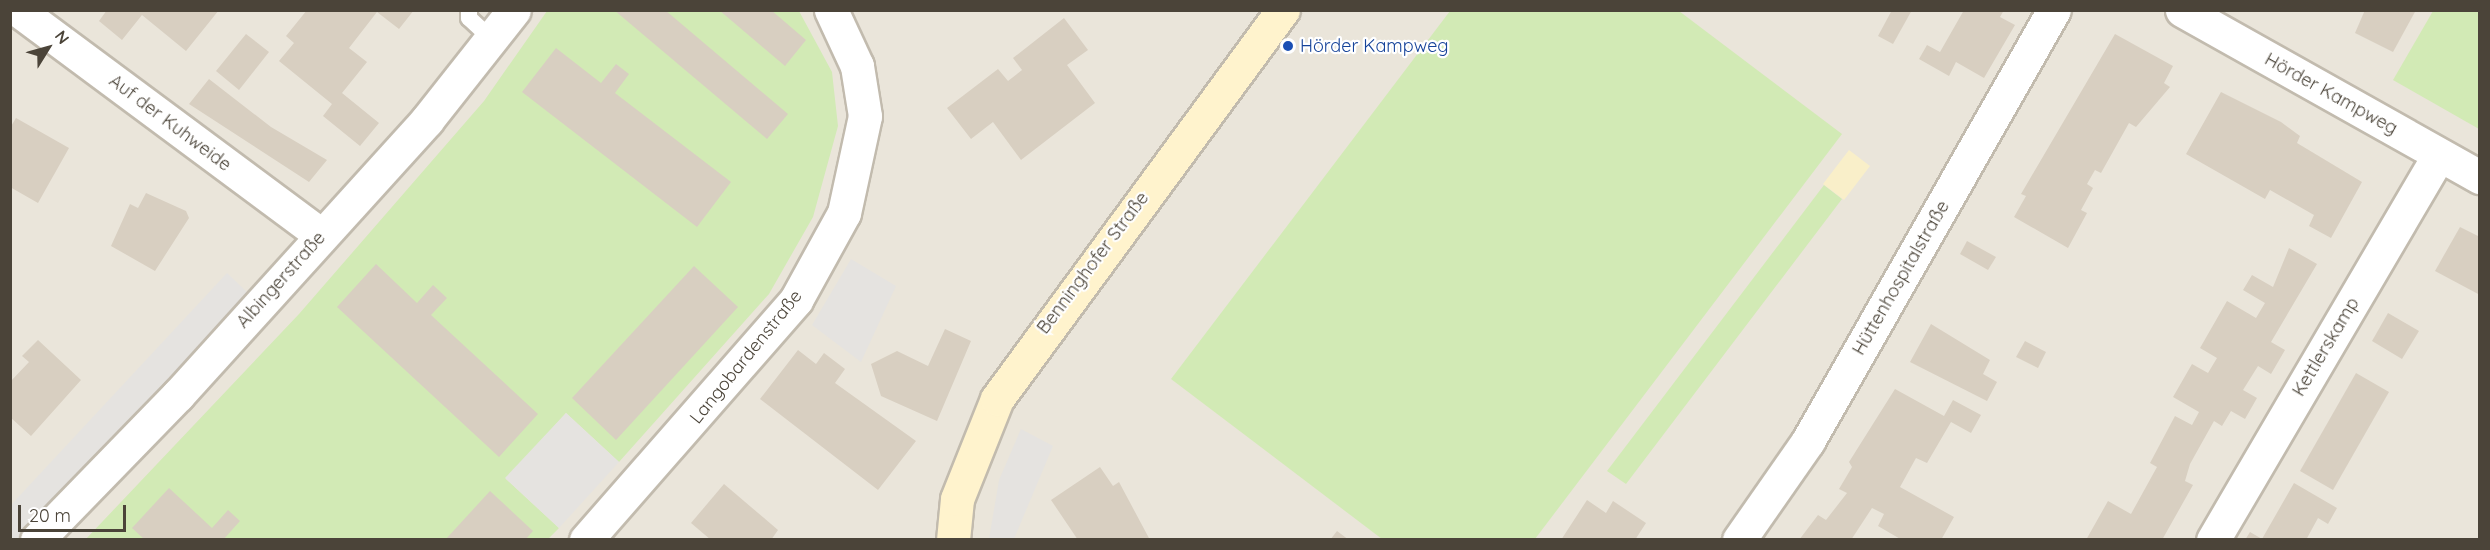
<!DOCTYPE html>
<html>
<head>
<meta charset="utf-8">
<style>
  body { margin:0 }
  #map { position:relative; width:2490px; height:550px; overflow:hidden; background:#f6f3ec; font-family:Quicksand,sans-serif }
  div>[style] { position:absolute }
  .residential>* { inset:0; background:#eae5da }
  .green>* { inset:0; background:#d2eab5 }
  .sand>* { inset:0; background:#f9efc9 }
  .parking>* { inset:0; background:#e5e3e0 }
  .building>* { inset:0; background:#d8cfc1 }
  .roads { filter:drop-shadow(2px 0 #c2bbae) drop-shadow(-2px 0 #c2bbae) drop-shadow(0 2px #c2bbae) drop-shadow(0 -2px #c2bbae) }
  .lane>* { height:16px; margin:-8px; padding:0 8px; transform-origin:8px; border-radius:8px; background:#fff }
  .street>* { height:33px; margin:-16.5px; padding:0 16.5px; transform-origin:16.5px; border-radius:16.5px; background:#fff }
  .secondary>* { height:33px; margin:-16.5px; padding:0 16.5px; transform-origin:16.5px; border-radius:16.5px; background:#fff3cd }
  .dots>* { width:16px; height:16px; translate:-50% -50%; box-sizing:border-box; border:3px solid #fff; border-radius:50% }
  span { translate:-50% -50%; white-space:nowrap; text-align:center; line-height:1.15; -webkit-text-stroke:4.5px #fff; paint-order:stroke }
  .transit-label { font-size:18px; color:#164399 }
  .left { translate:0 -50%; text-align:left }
  .street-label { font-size:18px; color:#4b4439 }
  .frame { position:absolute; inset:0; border:12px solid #4b4439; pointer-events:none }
  .north { position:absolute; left:18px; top:18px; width:60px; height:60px; -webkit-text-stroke:4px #fff; paint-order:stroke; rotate:53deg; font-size:16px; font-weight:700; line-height:24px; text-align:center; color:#4b4439 }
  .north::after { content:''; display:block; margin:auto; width:21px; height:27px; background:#4b4439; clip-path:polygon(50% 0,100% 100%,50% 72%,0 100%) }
  .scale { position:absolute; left:18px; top:505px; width:108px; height:27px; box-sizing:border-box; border:3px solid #4b4439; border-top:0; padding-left:8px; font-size:18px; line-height:21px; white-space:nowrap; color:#4b4439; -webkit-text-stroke:4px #fff; paint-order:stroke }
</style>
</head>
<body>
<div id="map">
  <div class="residential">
    <i style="clip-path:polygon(11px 11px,2479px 11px,2479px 539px,11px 539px)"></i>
  </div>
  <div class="green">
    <i style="clip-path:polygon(547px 11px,799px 11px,832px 72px,838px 126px,813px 217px,769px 294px,619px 462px,566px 413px,506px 479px,559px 528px,548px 539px,85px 540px,299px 314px,484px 101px)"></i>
    <i style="clip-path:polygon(1450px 11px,1679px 11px,1842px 134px,1535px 539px,1382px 539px,1171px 379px)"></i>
    <i style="clip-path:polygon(2433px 11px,2479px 11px,2479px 129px,2393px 80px)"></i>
    <i style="clip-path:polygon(1824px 185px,1842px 199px,1626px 484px,1607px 471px)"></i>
  </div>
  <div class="sand">
    <i style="clip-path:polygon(1849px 150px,1870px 166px,1844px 200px,1823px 184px)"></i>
  </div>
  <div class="parking">
    <i style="clip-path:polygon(851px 259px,896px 286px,861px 362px,812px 325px)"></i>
    <i style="clip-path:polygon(227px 273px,249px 294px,19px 539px,11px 539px,10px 506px)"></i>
    <i style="clip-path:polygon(566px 413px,619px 462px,559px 528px,505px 478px)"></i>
    <i style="clip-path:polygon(1021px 429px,1053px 446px,1014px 539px,989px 539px,999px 480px)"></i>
  </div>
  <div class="building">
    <i style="clip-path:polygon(107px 10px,219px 10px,186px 51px,142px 15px,122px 40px,99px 21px)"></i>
    <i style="clip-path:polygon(307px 10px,414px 10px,399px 29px,377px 12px,349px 48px,367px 62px,342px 93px,379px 123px,360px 146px,323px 116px,332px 104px,279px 61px,294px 43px,286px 36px)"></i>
    <i style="clip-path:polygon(614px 10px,665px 10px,788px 114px,767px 139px)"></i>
    <i style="clip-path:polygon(719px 10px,771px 10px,806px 40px,785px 66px)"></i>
    <i style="clip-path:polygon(1892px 10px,1912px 10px,1893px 44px,1878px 36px)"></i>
    <i style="clip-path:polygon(1964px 10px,2004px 10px,2000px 17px,2015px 25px,1984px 78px,1956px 62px,1949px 76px,1919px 59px,1927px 45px,1940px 52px)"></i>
    <i style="clip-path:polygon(2365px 10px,2416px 10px,2393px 52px,2355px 33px)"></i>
    <i style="clip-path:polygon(1064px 18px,1088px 50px,1067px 65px,1095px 103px,1021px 160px,993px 122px,971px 139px,947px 108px,998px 69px,1008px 81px,1022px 70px,1013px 58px)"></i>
    <i style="clip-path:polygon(246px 34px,269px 52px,239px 90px,216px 71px)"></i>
    <i style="clip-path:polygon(2115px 34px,2173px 66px,2164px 83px,2170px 87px,2136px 127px,2129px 123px,2101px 173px,2095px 170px,2087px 184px,2093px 188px,2081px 210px,2087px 213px,2068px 248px,2014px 217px,2026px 196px,2021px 194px)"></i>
    <i style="clip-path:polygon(556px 48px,601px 83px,616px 64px,629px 74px,615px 93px,731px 182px,697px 227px,522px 92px)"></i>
    <i style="clip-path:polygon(209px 79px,271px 127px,327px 160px,309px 182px,189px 104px)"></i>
    <i style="clip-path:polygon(2221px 92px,2281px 122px,2300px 136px,2297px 143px,2362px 182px,2331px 238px,2309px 226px,2314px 215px,2270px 190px,2265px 199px,2186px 154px)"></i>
    <i style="clip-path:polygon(16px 118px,69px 148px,38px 203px,10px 187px,10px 128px)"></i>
    <i style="clip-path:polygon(146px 193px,186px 211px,189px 218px,155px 271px,111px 246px,130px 204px,138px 208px)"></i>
    <i style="clip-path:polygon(2460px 227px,2480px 237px,2480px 295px,2435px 271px)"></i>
    <i style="clip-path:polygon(1967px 241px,1996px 257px,1988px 270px,1960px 254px)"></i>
    <i style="clip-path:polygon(2289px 248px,2317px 264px,2271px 342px,2285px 350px,2271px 374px,2258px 366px,2243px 390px,2257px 398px,2245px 419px,2231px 411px,2222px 426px,2214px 421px,2190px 464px,2185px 481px,2193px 485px,2162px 540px,2086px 540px,2108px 501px,2131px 514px,2157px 467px,2150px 463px,2175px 416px,2192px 425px,2199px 412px,2173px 397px,2192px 364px,2208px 373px,2217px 358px,2200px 348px,2227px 301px,2256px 318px,2265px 303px,2243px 290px,2252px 275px,2273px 287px)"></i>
    <i style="clip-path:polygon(376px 264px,417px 303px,433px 285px,447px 298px,431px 315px,538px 414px,499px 457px,337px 307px)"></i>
    <i style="clip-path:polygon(694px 266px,738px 307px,616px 440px,572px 398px)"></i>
    <i style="clip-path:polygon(2388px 313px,2419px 331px,2402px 359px,2372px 341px)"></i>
    <i style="clip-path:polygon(1931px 324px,1990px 360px,1983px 374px,1997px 382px,1987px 401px,1910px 362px)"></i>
    <i style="clip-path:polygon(945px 329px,971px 341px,937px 421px,881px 396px,871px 364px,897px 351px,928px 366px)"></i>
    <i style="clip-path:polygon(38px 340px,81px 380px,31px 436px,10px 417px,10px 382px,29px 362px,22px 356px)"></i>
    <i style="clip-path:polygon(2025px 341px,2046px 352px,2038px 368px,2016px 357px)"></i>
    <i style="clip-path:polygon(798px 350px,816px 364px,824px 353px,845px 369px,835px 383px,916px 441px,878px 490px,760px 399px)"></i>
    <i style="clip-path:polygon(2356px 373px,2389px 392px,2333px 490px,2300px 471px)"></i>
    <i style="clip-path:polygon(1895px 389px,1944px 416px,1953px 400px,1981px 415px,1971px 433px,1951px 422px,1927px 463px,1916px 458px,1900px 487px,1954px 517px,1941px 540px,1902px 540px,1878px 526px,1884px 514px,1872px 508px,1851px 540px,1799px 540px,1818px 515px,1826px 520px,1847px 493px,1839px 489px,1852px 467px,1849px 462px)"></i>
    <i style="clip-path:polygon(1100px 467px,1113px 486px,1119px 482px,1150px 540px,1078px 540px,1051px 500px)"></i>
    <i style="clip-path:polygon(2294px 483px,2337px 508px,2328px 524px,2318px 518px,2306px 540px,2245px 540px,2250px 532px,2262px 539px)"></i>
    <i style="clip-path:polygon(724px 484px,778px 530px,771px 540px,711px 540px,691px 523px)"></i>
    <i style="clip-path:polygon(169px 488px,212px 528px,228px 510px,240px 521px,223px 540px,145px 540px,132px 528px)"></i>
    <i style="clip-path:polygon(490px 491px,533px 531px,525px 540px,445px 540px)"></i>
    <i style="clip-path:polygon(1587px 500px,1606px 513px,1613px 501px,1646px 523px,1635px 540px,1561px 540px)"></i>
    <i style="clip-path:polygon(1337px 531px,1349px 540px,1330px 540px)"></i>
  </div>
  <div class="roads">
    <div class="lane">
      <i style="left:469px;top:10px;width:8px;rotate:90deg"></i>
      <i style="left:469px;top:18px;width:33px;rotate:43deg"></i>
    </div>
    <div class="street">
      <i style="left:18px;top:10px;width:377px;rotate:36.6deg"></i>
      <i style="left:2182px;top:10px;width:342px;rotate:29.3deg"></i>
      <i style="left:37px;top:540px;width:202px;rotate:-45.8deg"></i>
      <i style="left:178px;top:395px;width:371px;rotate:-47.8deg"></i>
      <i style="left:427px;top:120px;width:140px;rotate:-51.7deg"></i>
      <i style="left:586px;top:540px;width:319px;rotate:-48.8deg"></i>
      <i style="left:796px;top:300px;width:99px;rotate:-61.1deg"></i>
      <i style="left:844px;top:213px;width:99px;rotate:-77.8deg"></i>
      <i style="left:865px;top:116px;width:51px;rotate:-99.1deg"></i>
      <i style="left:857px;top:66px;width:62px;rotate:-114.9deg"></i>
      <i style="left:1739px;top:540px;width:121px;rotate:-55.1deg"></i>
      <i style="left:1808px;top:441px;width:496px;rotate:-60.3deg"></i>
      <i style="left:2213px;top:540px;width:446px;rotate:-59.6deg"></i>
    </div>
    <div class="secondary">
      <i style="left:953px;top:540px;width:41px;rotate:-84.4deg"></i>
      <i style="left:957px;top:499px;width:108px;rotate:-68.2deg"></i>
      <i style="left:997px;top:399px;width:483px;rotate:-53.7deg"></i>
    </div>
  </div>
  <div class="dots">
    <i style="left:1288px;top:46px;background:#1a4fb4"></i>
  </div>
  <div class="transit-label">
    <span class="left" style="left:1300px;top:46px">Hörder Kampweg</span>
  </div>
  <div class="street-label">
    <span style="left:2331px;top:94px;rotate:29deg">Hörder Kampweg</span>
    <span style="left:170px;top:123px;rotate:37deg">Auf der Kuhweide</span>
    <span style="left:1093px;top:263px;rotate:-53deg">Benninghofer Straße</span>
    <span style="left:1901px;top:278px;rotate:-60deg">Hüttenhospitalstraße</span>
    <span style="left:281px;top:280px;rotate:-48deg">Albingerstraße</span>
    <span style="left:2326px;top:347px;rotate:-59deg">Kettlerskamp</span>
    <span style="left:746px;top:357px;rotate:-51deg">Langobardenstraße</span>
  </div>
  <div class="frame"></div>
  <div class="north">N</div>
  <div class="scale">20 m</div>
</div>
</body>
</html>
